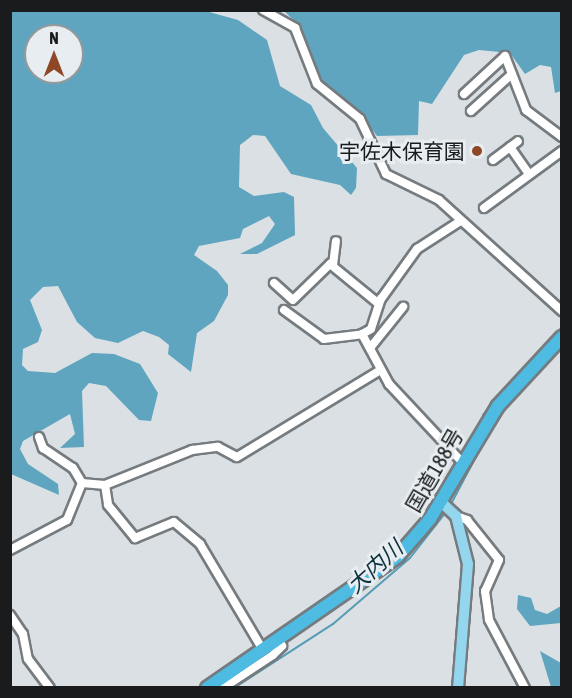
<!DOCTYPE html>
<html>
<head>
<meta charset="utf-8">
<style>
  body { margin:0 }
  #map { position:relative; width:572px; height:698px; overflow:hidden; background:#dae0e3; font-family:"Asap Condensed","Noto Sans JP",sans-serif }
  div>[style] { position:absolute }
  .forest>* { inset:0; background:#5fa5c0 }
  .stream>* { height:2px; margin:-1px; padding:0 1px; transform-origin:1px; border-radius:1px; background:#569cb7 }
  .roads { filter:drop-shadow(2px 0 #757b7e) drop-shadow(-2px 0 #757b7e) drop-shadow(0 2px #757b7e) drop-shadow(0 -2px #757b7e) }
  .minor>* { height:8px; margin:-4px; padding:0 4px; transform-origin:4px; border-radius:4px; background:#fff }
  .major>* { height:10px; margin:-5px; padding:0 5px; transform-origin:5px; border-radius:5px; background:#94d6ee }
  .highway>* { height:12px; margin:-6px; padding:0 6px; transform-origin:6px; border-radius:6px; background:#4dbbe2 }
  .dots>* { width:16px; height:16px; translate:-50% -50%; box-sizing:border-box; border:3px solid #e7edf0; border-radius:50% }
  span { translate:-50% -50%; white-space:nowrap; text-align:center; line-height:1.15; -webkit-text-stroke:6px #e7edf0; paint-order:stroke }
  .poi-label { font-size:21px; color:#191b1c }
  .right { translate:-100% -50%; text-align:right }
  .street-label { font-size:21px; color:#191b1c }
  .water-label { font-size:22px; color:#0f313e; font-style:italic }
  .frame { position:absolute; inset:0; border:12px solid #191b1c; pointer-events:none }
  .north { position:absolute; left:24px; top:24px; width:60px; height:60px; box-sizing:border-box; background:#e7edf0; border:2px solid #95999b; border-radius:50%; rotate:0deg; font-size:16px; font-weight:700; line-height:24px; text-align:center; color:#191b1c }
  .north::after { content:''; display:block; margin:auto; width:21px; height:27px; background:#8f4825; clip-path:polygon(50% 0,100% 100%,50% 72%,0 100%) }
</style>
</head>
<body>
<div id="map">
  <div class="forest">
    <i style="clip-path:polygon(evenodd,202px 10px,238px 20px,267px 40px,280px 86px,311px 105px,323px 128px,357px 168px,356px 188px,351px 195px,340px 185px,291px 174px,265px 136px,253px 135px,240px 145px,239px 187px,254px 196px,284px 192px,294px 197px,295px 235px,257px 254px,240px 254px,262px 243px,275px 224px,269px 216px,243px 229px,240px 238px,199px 246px,194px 255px,217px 271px,228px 285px,228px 295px,214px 321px,197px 333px,191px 372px,168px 354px,169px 345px,159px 337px,143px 331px,118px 343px,95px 338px,77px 322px,58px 286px,43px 287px,30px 300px,42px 330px,38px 342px,23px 349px,22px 365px,28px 371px,55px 373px,92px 353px,114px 354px,140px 364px,158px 393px,151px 421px,139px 420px,106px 386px,89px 383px,82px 391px,84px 447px,60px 448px,75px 434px,70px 414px,23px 441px,20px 449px,28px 464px,58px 484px,59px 495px,11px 474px,11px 11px,202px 10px,36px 36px,72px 36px,72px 72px,36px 72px,36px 36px)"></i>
    <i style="clip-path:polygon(284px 11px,561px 11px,561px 91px,555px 93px,551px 67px,540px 65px,525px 74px,510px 53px,479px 50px,464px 55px,432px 104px,419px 101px,418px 135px,377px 136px,356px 108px,323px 83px,301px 27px)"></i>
    <i style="clip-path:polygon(518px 595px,531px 598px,535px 610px,547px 614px,561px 606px,561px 623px,530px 626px,517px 609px)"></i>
    <i style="clip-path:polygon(540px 651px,561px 663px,561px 687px,551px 687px)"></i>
  </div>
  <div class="stream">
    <i style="left:483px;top:415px;width:118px;rotate:-48.1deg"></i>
    <i style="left:451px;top:504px;width:84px;rotate:-62.2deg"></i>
    <i style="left:234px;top:688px;width:118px;rotate:-32.9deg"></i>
    <i style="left:333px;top:624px;width:101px;rotate:-40.6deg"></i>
    <i style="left:410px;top:558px;width:58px;rotate:-52deg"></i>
  </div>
  <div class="roads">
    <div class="minor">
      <i style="left:263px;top:10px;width:37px;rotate:29deg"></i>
      <i style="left:295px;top:28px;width:60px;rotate:68.6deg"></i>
      <i style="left:317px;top:84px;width:55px;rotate:39.1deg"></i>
      <i style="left:360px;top:119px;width:61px;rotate:64.7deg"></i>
      <i style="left:386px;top:174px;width:59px;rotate:26.1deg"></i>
      <i style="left:439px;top:200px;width:166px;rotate:42.1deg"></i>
      <i style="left:464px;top:94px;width:56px;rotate:-42.8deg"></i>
      <i style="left:505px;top:56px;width:58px;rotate:68.7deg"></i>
      <i style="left:526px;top:110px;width:45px;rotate:36.9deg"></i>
      <i style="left:471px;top:111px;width:55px;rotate:-42.1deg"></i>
      <i style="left:510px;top:147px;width:33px;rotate:55deg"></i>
      <i style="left:493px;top:160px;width:31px;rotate:-37deg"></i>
      <i style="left:484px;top:208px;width:97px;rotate:-36.2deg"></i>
      <i style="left:333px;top:265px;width:24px;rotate:-83deg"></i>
      <i style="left:274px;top:283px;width:25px;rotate:42deg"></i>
      <i style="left:293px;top:300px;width:52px;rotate:-44.2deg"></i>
      <i style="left:330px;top:264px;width:63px;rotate:39.2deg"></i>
      <i style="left:284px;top:310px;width:49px;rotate:35.9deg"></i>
      <i style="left:324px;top:339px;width:38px;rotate:-7deg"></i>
      <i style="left:362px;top:334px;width:10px;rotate:-29deg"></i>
      <i style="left:371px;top:329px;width:32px;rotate:-72deg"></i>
      <i style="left:381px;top:299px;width:62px;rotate:-54.2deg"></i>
      <i style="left:417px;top:249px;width:50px;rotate:-32.7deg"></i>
      <i style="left:362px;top:334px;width:57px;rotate:61.6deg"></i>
      <i style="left:389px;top:384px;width:107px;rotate:46.9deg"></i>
      <i style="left:370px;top:348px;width:53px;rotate:-51.2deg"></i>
      <i style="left:39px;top:437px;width:12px;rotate:70deg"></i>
      <i style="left:43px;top:448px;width:36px;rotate:34deg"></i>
      <i style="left:73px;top:468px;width:17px;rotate:59deg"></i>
      <i style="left:105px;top:485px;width:20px;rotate:81deg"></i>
      <i style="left:108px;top:505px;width:43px;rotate:50.7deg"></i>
      <i style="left:135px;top:538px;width:42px;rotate:-22.3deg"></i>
      <i style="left:174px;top:522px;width:34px;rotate:40deg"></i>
      <i style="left:200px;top:544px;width:123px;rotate:59.3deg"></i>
      <i style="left:456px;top:516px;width:12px;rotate:20deg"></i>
      <i style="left:467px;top:520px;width:51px;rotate:51.3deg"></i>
      <i style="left:499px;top:560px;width:34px;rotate:114deg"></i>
      <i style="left:485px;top:591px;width:29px;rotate:82deg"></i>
      <i style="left:489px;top:620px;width:77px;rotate:62.1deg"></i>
      <i style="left:10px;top:550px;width:64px;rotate:-27.8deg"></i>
      <i style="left:67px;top:520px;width:40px;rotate:-68deg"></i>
      <i style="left:82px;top:483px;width:23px;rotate:5deg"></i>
      <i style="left:105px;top:485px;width:94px;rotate:-21.9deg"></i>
      <i style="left:192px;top:450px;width:26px;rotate:-7deg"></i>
      <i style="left:218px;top:447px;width:21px;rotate:28deg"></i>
      <i style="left:237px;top:457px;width:166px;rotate:-31.2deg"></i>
      <i style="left:10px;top:615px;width:23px;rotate:56deg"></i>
      <i style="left:23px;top:634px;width:25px;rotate:79deg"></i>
      <i style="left:28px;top:659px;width:36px;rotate:53deg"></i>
      <i style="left:223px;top:688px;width:60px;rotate:-33.4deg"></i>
      <i style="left:273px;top:655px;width:13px;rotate:-45deg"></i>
      <i style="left:282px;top:646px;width:8px;rotate:-120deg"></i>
    </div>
    <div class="major">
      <i style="left:440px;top:501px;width:22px;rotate:43deg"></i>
      <i style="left:456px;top:516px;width:49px;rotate:76deg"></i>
      <i style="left:468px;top:564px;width:124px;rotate:94.6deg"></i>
    </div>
    <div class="highway">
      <i style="left:207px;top:688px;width:232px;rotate:-34.6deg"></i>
      <i style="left:398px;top:556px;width:49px;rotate:-49.1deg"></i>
      <i style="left:430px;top:519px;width:132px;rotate:-59deg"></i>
      <i style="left:498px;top:406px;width:94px;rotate:-47.2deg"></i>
    </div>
  </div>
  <div class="dots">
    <i style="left:477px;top:151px;background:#8f4825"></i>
  </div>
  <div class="poi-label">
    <span class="right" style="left:465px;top:151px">宇佐木保育園</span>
  </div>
  <div class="street-label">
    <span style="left:434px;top:470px;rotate:-60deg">国道188号</span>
  </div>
  <div class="water-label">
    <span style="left:375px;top:567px;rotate:-42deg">大内川</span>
  </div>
  <div class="frame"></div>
  <div class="north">N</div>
</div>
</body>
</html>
